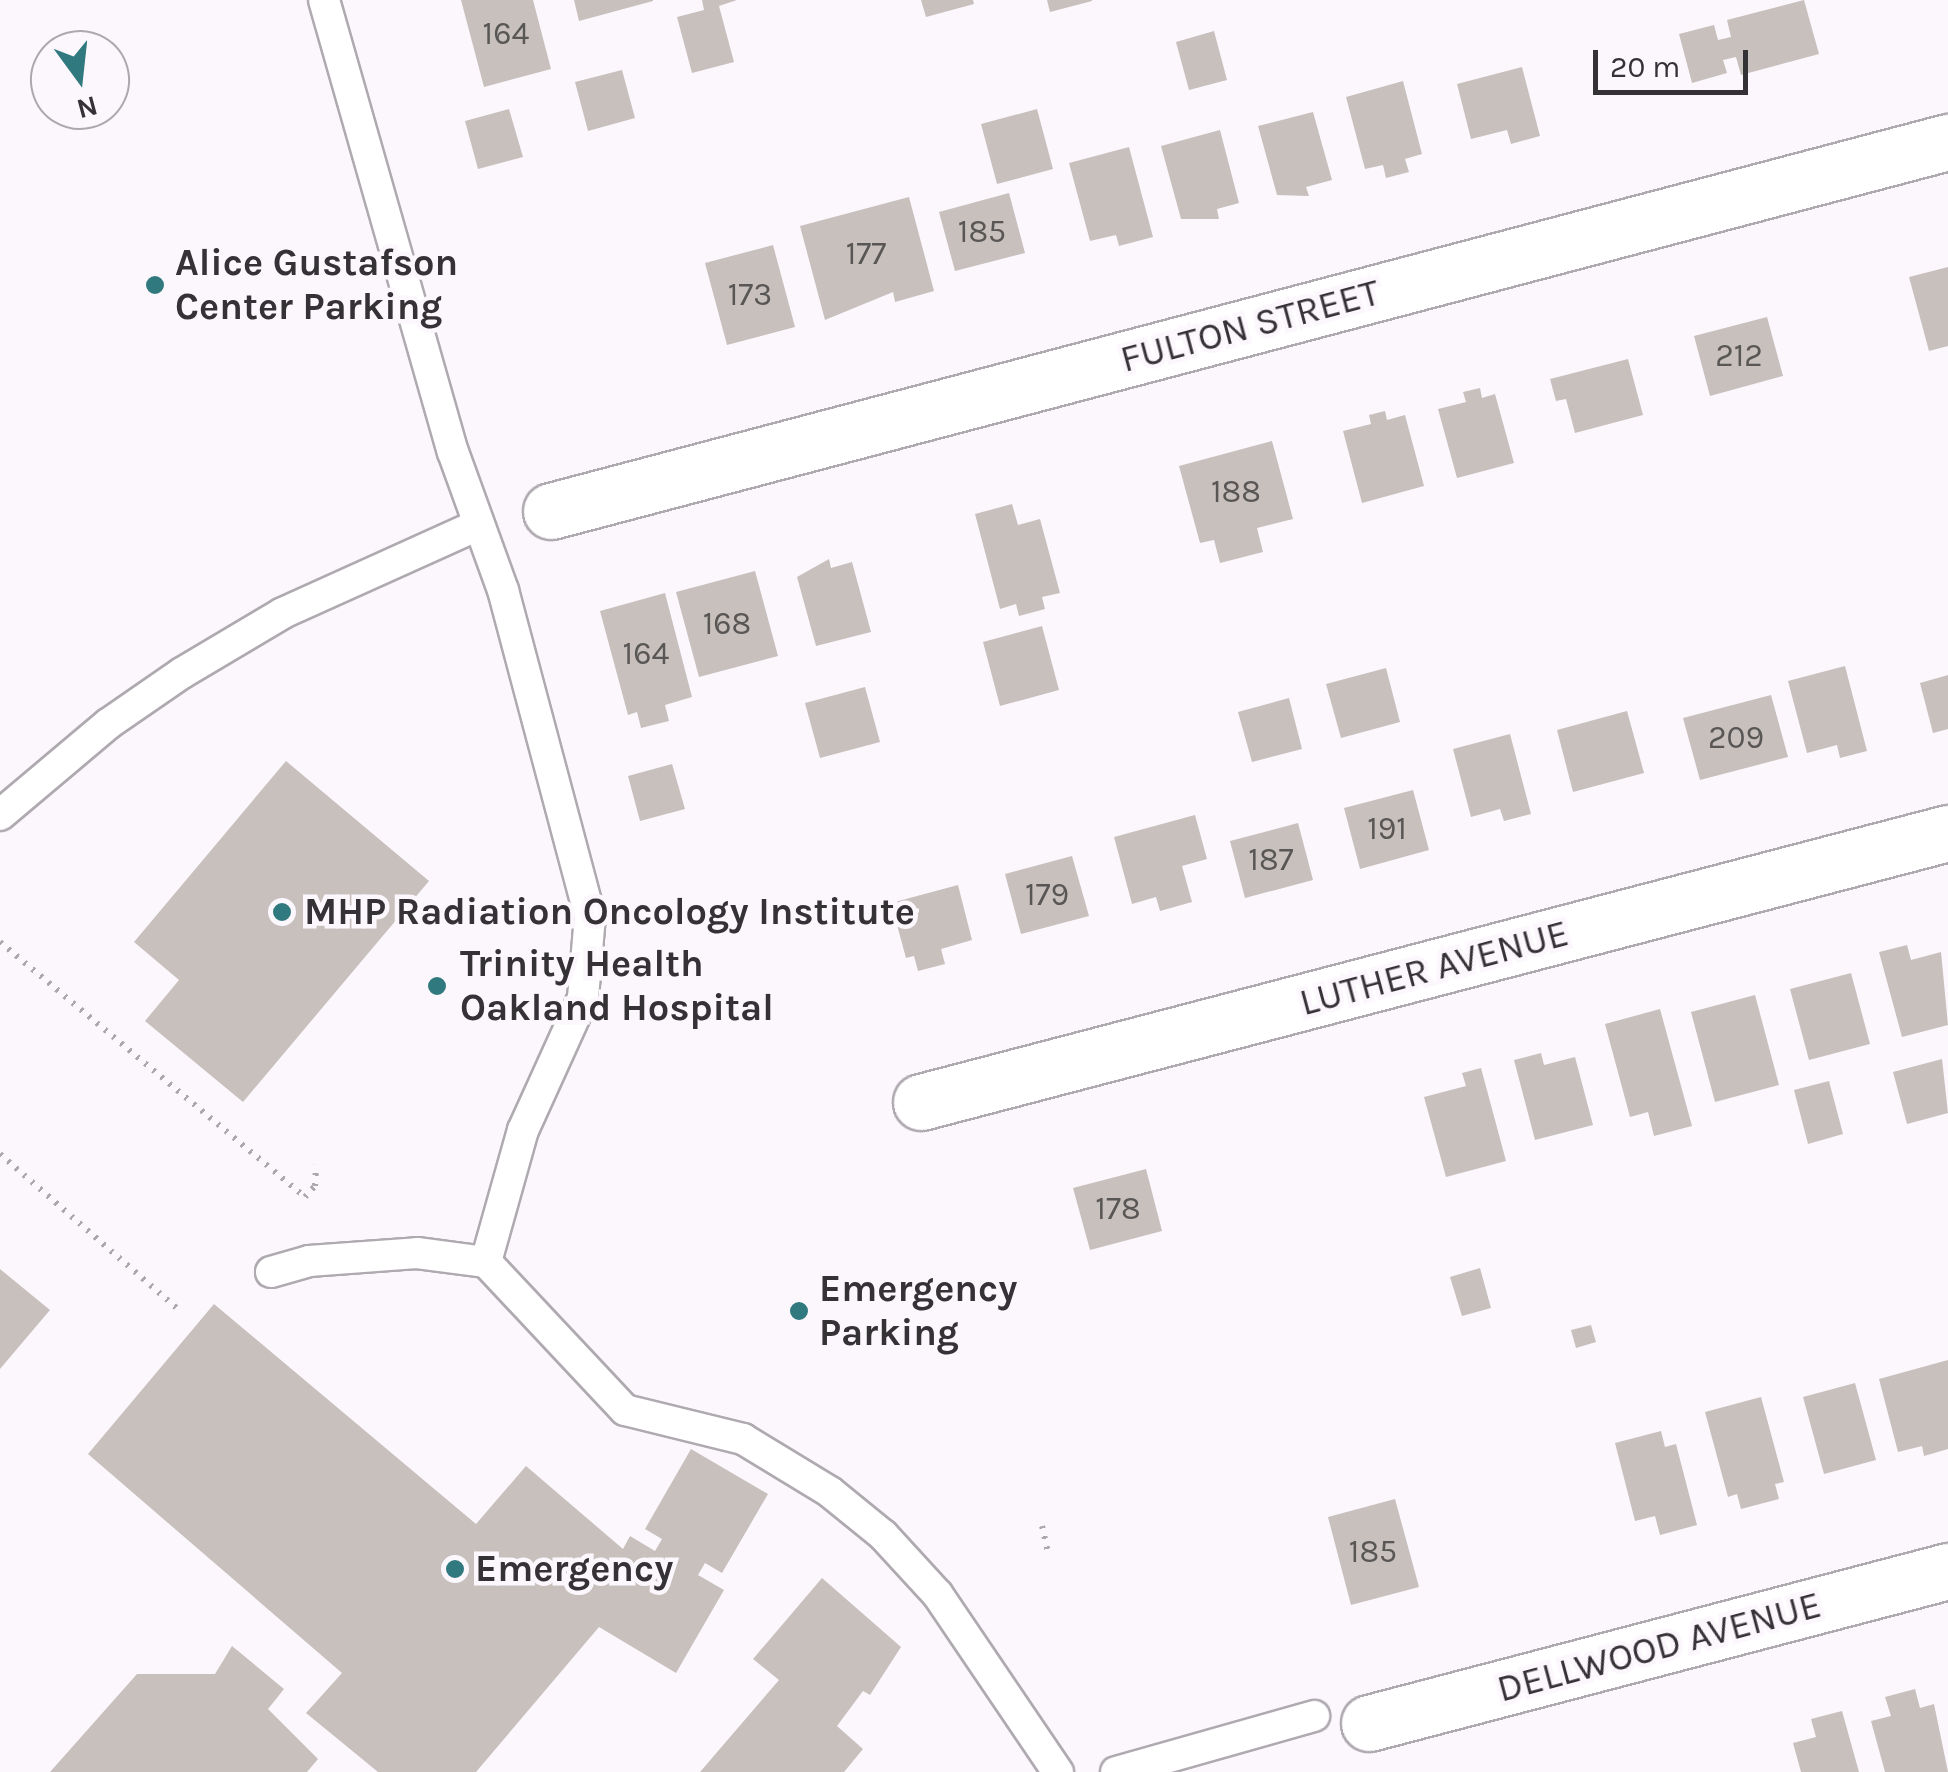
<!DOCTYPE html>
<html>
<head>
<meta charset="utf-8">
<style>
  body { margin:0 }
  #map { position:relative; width:1948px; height:1772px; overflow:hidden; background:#fcf7fd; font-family:Karla,sans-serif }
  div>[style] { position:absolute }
  .building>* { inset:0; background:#c8c0bd }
  .path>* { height:6px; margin-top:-3px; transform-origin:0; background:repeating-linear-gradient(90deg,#aba7ab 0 2.5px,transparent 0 10.5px) }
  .roads { filter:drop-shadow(2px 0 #afa9b0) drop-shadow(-2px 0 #afa9b0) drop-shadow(0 2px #afa9b0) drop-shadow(0 -2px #afa9b0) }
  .lane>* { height:30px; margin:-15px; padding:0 15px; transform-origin:15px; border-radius:15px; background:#fff }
  .street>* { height:55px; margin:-27.5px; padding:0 27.5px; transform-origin:27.5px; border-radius:27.5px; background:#fff }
  .dots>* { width:28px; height:28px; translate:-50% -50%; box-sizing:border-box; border:5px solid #fcf7fd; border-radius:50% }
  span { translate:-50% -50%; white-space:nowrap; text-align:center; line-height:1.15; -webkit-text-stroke:9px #fcf7fd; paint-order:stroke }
  .number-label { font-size:32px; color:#595656 }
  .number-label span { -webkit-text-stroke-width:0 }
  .poi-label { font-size:38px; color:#343234; font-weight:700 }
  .left { translate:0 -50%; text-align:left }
  .street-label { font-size:38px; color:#343234 }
  .north { position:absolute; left:30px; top:30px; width:100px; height:100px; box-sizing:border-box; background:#fcf7fd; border:2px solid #aca8ad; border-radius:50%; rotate:165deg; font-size:28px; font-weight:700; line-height:40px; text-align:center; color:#343234 }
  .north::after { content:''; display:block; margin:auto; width:35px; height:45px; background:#30797e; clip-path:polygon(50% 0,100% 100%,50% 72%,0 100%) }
  .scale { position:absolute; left:1593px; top:50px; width:155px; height:45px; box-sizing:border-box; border:5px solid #343234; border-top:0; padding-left:12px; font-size:30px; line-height:35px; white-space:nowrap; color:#343234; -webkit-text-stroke:8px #fcf7fd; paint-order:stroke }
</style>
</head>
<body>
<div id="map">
  <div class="building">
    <i style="clip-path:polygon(461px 0,533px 0,551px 69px,484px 87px)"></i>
    <i style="clip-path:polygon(574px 0,653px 0,653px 1px,579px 21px)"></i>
    <i style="clip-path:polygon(702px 0,737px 0,719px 6px,734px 62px,692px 73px,677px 17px,704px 10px)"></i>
    <i style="clip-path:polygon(921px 0,973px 0,974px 4px,926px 17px)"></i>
    <i style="clip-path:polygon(1047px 0,1092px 0,1092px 1px,1050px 12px)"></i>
    <i style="clip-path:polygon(1804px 0,1819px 54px,1741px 75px,1736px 57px,1723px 60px,1727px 73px,1692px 83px,1679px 34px,1714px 25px,1718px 40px,1731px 37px,1727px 20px)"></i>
    <i style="clip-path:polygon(1214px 31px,1227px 80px,1189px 90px,1176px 42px)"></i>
    <i style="clip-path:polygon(1522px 67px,1540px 136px,1511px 144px,1507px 130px,1471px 139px,1457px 84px)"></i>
    <i style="clip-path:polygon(622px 70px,635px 118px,588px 131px,575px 82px)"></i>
    <i style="clip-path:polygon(1403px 81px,1422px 154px,1405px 159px,1409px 172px,1386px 178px,1383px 165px,1365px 169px,1346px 97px)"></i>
    <i style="clip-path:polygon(509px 109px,523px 157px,478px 169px,465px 121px)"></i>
    <i style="clip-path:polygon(1037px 109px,1053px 169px,997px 184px,981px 124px)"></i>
    <i style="clip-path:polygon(1313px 112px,1332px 180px,1306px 187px,1309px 196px,1277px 195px,1258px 126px)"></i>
    <i style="clip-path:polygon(1220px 130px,1239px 203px,1217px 209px,1219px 219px,1181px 219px,1161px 146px)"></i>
    <i style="clip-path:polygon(1129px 147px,1153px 237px,1119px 246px,1116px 235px,1090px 241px,1069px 163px)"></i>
    <i style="clip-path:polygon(1009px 193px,1025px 253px,955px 271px,939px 212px)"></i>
    <i style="clip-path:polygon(909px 197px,934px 291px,895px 302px,893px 292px,825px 320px,800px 226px)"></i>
    <i style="clip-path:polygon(773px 245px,795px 327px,727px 345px,705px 263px)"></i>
    <i style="clip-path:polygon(1948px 267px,1948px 346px,1929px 351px,1909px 277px)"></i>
    <i style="clip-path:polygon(1767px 317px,1783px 376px,1710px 396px,1694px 336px)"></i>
    <i style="clip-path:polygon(1628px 359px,1643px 415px,1575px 433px,1566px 399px,1556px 401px,1550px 379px)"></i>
    <i style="clip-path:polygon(1480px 388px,1482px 398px,1495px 394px,1514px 463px,1457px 478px,1438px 409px,1466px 402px,1463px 392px)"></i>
    <i style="clip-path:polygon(1385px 411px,1387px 420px,1405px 415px,1424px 486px,1362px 503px,1343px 431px,1371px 424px,1369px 415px)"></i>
    <i style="clip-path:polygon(1272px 441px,1293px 519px,1257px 528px,1263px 552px,1220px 563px,1214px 540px,1200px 543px,1179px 466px)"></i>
    <i style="clip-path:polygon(1012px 504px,1018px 525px,1040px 519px,1060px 593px,1042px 597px,1045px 609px,1019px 616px,1016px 604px,1000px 609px,975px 514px)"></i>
    <i style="clip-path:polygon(829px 559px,831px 568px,852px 562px,871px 632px,816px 646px,797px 577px)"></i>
    <i style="clip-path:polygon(755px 571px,778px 656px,699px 677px,676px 592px)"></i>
    <i style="clip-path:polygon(665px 593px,692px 697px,665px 705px,669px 721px,641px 728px,637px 712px,628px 715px,600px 611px)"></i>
    <i style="clip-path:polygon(1042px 626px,1059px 690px,1000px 706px,983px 642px)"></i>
    <i style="clip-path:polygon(1845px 666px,1867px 751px,1840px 758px,1837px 745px,1807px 753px,1788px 681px)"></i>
    <i style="clip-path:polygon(1386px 668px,1400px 722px,1341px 738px,1326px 684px)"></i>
    <i style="clip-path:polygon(1948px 675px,1948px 729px,1933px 733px,1920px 683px)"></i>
    <i style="clip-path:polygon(865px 687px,880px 742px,820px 758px,805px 703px)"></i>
    <i style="clip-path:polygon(1771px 695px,1788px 757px,1700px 780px,1683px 718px)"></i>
    <i style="clip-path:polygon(1289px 698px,1302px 749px,1252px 762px,1238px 712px)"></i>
    <i style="clip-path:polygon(1627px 711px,1644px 773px,1573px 792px,1557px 730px)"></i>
    <i style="clip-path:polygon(1510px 734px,1531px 814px,1504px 821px,1500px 809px,1471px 817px,1453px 749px)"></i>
    <i style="clip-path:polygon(286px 761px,429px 881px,243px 1102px,145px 1021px,179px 980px,134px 942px)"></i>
    <i style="clip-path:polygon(672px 764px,685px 809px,640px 821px,628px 776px)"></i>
    <i style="clip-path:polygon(1413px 790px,1429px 850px,1360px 869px,1344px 808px)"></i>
    <i style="clip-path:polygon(1195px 815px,1207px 859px,1182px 866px,1192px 902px,1160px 911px,1156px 897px,1132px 904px,1114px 837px)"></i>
    <i style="clip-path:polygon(1298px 823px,1313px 880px,1245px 898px,1230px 841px)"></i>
    <i style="clip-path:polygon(1072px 856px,1089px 916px,1021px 934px,1005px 874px)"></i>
    <i style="clip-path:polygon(958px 885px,972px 940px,941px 949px,945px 964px,918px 971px,914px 956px,906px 958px,891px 903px)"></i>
    <i style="clip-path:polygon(1907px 945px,1911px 960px,1941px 952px,1948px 1025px,1902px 1037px,1879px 952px)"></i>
    <i style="clip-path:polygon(1851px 973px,1870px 1044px,1809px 1060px,1790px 989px)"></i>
    <i style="clip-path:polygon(1755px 995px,1779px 1085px,1715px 1102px,1691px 1012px)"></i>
    <i style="clip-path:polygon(1660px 1009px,1692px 1126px,1654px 1136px,1648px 1112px,1630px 1117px,1605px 1024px)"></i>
    <i style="clip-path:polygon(1541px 1053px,1544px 1065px,1575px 1057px,1593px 1125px,1535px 1140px,1514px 1060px)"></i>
    <i style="clip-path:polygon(1942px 1059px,1948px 1113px,1907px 1124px,1893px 1072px)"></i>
    <i style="clip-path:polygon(1481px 1068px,1506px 1161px,1446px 1177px,1424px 1097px,1466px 1086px,1462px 1073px)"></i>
    <i style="clip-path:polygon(1829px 1081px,1843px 1134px,1808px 1144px,1794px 1090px)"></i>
    <i style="clip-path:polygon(1146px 1169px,1162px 1231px,1090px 1250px,1073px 1188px)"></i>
    <i style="clip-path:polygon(1480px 1268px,1491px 1308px,1462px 1316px,1450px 1277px)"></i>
    <i style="clip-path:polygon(0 1269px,50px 1310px,0 1369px)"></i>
    <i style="clip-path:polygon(214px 1304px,476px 1524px,526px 1466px,623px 1549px,630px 1536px,655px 1551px,662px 1539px,645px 1529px,691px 1449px,768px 1494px,722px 1573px,705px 1563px,698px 1575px,724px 1590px,676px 1673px,599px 1627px,476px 1772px,378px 1772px,306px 1713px,342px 1673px,88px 1454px)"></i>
    <i style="clip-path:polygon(1591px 1325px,1596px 1342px,1576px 1348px,1571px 1330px)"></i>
    <i style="clip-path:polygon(1948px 1360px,1948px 1449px,1924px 1456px,1922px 1446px,1898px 1452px,1879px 1379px)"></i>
    <i style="clip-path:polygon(1855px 1383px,1876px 1460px,1824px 1474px,1803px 1397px)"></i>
    <i style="clip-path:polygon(1761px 1397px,1784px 1482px,1775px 1484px,1779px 1499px,1741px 1509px,1737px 1494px,1728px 1497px,1705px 1412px)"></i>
    <i style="clip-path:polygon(1661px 1431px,1665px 1447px,1676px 1444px,1697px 1525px,1660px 1535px,1655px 1516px,1635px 1521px,1615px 1443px)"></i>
    <i style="clip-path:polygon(1395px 1499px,1419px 1587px,1351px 1605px,1328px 1517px)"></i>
    <i style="clip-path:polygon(822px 1578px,901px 1647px,870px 1695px,863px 1691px,837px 1726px,863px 1749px,844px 1772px,700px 1772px,779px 1680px,753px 1659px)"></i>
    <i style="clip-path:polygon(232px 1646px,284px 1689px,268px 1709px,318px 1759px,307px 1772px,50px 1772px,137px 1674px,215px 1674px)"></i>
    <i style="clip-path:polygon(1915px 1689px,1920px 1708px,1934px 1704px,1948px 1772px,1885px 1772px,1871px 1721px,1891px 1716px,1885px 1697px)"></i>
    <i style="clip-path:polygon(1842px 1711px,1859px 1772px,1801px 1772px,1793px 1743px,1816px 1737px,1811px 1719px)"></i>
  </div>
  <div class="path">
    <i style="left:0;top:942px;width:398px;rotate:39.9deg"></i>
    <i style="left:305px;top:1197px;width:15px;rotate:-48deg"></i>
    <i style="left:315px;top:1186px;width:21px;rotate:-87deg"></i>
    <i style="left:0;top:1154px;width:239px;rotate:41.1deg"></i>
    <i style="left:1042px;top:1526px;width:26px;rotate:77deg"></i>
  </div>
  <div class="roads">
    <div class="lane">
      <i style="left:324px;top:0;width:470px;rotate:74.1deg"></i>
      <i style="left:453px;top:452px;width:147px;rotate:70.1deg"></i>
      <i style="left:503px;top:590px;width:337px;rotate:75.1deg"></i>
      <i style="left:590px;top:916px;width:82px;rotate:94.9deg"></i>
      <i style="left:583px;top:998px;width:145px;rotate:114.4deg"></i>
      <i style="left:523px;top:1130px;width:137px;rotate:105.7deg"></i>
      <i style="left:0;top:815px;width:141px;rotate:-40.1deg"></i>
      <i style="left:108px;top:724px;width:90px;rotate:-34.6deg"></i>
      <i style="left:182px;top:673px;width:117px;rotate:-30.7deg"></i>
      <i style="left:283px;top:613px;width:214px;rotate:-24.3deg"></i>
      <i style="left:271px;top:1272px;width:40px;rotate:-16deg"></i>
      <i style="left:309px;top:1261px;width:108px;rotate:-4.2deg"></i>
      <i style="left:417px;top:1253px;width:70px;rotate:7.4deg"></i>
      <i style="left:486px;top:1262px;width:203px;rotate:46.8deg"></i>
      <i style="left:625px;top:1410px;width:122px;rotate:13.8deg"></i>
      <i style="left:743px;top:1439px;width:102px;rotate:31.3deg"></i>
      <i style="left:830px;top:1492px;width:68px;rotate:39.1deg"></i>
      <i style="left:883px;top:1535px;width:81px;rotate:47.5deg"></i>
      <i style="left:938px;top:1595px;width:214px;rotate:55.9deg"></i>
      <i style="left:1116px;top:1772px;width:206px;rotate:-15.8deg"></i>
    </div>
    <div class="street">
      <i style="left:551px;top:511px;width:1445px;rotate:-14.8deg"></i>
      <i style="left:921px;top:1102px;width:1062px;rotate:-14.68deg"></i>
      <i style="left:1369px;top:1723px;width:599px;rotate:-14.71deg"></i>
    </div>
  </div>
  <div class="dots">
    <i style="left:155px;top:285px;background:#30797e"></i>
    <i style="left:282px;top:912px;background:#30797e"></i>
    <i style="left:437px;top:986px;background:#30797e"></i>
    <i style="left:799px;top:1311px;background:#30797e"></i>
    <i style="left:455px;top:1569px;background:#30797e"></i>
  </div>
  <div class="number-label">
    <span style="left:506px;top:34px">164</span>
    <span style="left:982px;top:232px">185</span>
    <span style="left:866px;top:254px">177</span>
    <span style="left:750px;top:295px">173</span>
    <span style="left:1739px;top:356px">212</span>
    <span style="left:1236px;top:492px">188</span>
    <span style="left:727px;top:624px">168</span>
    <span style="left:646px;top:654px">164</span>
    <span style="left:1736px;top:738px">209</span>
    <span style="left:1387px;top:829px">191</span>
    <span style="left:1271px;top:860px">187</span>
    <span style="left:1047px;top:895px">179</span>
    <span style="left:1118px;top:1209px">178</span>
    <span style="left:1373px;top:1552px">185</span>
  </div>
  <div class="poi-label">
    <span class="left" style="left:175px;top:285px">Alice Gustafson<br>Center Parking</span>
    <span class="left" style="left:304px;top:912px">MHP Radiation Oncology Institute</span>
    <span class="left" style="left:460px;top:986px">Trinity Health<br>Oakland Hospital</span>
    <span class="left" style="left:819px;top:1311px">Emergency<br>Parking</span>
    <span class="left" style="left:475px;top:1569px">Emergency</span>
  </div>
  <div class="street-label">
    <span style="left:1250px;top:326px;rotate:-15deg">FULTON STREET</span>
    <span style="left:1434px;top:968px;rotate:-15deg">LUTHER AVENUE</span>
    <span style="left:1659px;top:1647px;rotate:-15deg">DELLWOOD AVENUE</span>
  </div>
  <div class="north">N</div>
  <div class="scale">20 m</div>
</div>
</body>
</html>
